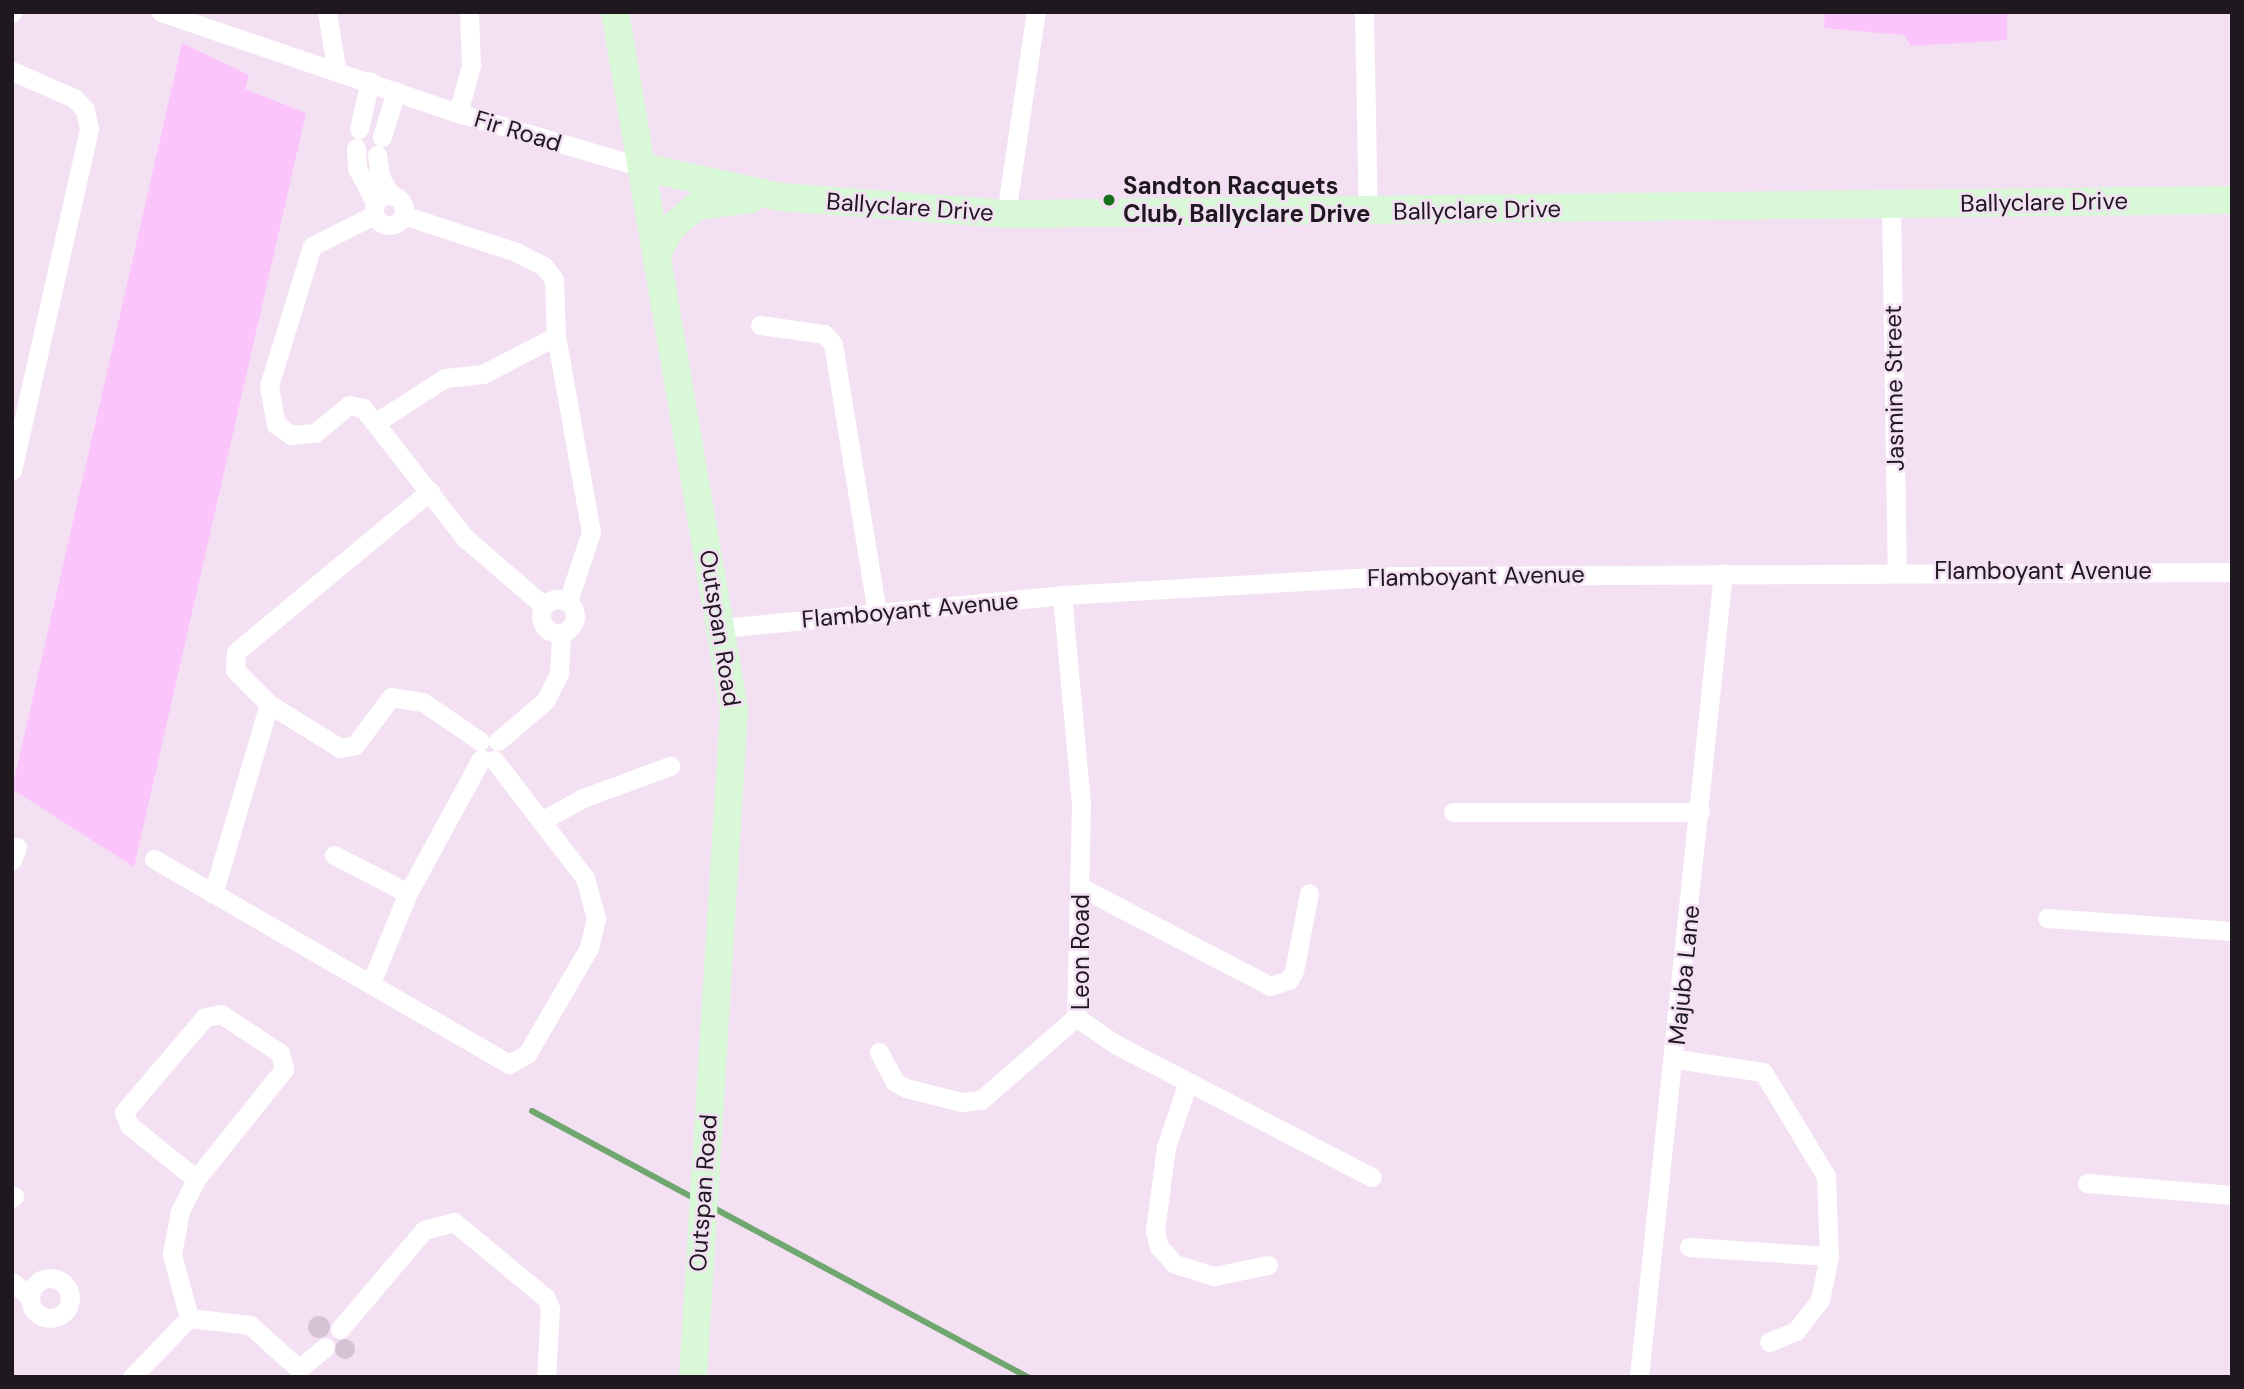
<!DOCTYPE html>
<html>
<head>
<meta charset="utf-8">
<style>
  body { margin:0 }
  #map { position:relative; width:2244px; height:1389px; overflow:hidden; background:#f3e0f3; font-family:"DM Sans",sans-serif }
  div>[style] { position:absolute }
  .green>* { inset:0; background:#fbc4fa }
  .stream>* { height:6px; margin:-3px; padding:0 3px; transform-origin:3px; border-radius:3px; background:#70a76e }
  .building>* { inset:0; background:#d5c3d5 }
  .round { border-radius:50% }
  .street>* { height:19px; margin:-9.5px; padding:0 9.5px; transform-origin:9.5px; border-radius:9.5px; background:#fff }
  .street>.ring { margin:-9.5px; padding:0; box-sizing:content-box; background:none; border:19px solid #fff; border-radius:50% }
  .secondary>* { height:28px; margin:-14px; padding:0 14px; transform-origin:14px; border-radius:14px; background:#d8f8d8 }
  .dots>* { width:19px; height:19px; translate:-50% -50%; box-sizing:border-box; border:4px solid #f3e0f3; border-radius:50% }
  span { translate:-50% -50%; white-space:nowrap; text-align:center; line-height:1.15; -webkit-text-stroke:5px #f3e0f3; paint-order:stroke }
  .street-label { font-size:24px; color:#1f181f }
  .poi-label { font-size:24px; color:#1f181f; font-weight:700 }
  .left { translate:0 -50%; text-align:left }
  .frame { position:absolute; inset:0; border:14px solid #1f181f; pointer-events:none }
</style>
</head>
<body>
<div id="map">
  <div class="green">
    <i style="clip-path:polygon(1825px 12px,2007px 12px,2007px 40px,1911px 46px,1904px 35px,1824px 28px)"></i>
    <i style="clip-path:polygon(182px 43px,249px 75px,245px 89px,306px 113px,134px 867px,12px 789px)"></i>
  </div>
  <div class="stream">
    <i style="left:532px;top:1111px;width:187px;rotate:28.3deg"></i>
    <i style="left:710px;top:1206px;width:361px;rotate:28.3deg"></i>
  </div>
  <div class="building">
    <i class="round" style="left:308px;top:1316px;width:22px;height:22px"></i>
    <i class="round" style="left:335px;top:1339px;width:20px;height:20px"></i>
  </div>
  <div class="street">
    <i style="left:161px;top:12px;width:314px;rotate:18.8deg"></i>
    <i style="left:458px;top:113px;width:192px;rotate:16.4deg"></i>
    <i style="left:327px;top:12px;width:57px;rotate:80.9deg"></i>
    <i style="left:1364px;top:12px;width:200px;rotate:88.9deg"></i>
    <i style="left:12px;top:13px;width:1px;rotate:-90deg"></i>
    <i style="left:12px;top:71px;width:68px;rotate:23.5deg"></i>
    <i style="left:74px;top:98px;width:16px;rotate:47deg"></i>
    <i style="left:85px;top:110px;width:19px;rotate:78deg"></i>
    <i style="left:89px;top:129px;width:350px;rotate:102.7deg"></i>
    <i style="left:458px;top:113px;width:50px;rotate:-74.8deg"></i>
    <i style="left:471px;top:65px;width:53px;rotate:-92.2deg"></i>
    <i style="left:359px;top:129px;width:49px;rotate:-77.1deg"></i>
    <i style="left:382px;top:137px;width:48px;rotate:-73.1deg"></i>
    <i style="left:356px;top:148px;width:20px;rotate:87deg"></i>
    <i style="left:357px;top:168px;width:40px;rotate:62deg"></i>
    <i style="left:377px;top:155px;width:22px;rotate:82deg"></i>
    <i style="left:380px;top:177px;width:21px;rotate:59deg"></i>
    <i class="ring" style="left:374px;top:195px;width:11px;height:11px"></i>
    <i style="left:1891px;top:204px;width:367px;rotate:89.1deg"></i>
    <i style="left:1006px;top:214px;width:204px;rotate:-81.6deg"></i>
    <i style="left:374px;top:215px;width:69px;rotate:153.4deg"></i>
    <i style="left:312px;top:246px;width:146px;rotate:107.1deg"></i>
    <i style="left:269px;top:386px;width:39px;rotate:80deg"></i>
    <i style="left:276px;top:424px;width:19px;rotate:36deg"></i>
    <i style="left:291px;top:435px;width:24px;rotate:-5deg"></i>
    <i style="left:315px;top:433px;width:44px;rotate:-39.5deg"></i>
    <i style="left:349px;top:405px;width:14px;rotate:12deg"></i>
    <i style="left:363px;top:408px;width:165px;rotate:51.9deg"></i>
    <i style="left:465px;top:538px;width:104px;rotate:40.7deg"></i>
    <i style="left:403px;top:215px;width:119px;rotate:18.1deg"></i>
    <i style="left:516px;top:252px;width:31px;rotate:27deg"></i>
    <i style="left:544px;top:266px;width:17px;rotate:54deg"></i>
    <i style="left:554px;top:280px;width:56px;rotate:88deg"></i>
    <i style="left:556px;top:336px;width:199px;rotate:79.9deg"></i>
    <i style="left:591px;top:532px;width:73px;rotate:108.4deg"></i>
    <i style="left:760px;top:325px;width:65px;rotate:8deg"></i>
    <i style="left:824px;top:334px;width:13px;rotate:48deg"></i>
    <i style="left:833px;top:344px;width:273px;rotate:80.7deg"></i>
    <i style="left:378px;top:421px;width:80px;rotate:-32.7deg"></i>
    <i style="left:445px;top:378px;width:38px;rotate:-6deg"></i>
    <i style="left:483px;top:374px;width:82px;rotate:-27.5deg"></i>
    <i style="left:1062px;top:595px;width:209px;rotate:84.8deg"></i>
    <i style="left:1081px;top:803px;width:214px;rotate:91.3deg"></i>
    <i style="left:1076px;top:1017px;width:47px;rotate:34.7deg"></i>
    <i style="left:1115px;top:1044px;width:289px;rotate:27.4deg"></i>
    <i class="ring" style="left:541px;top:599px;width:15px;height:15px"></i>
    <i style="left:722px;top:628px;width:342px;rotate:-5.5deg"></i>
    <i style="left:1062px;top:595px;width:335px;rotate:-3.3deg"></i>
    <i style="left:1396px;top:576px;width:836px;rotate:-0.27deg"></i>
    <i style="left:269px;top:704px;width:84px;rotate:31.8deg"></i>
    <i style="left:340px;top:748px;width:15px;rotate:-11deg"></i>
    <i style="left:355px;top:745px;width:60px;rotate:-53.1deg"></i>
    <i style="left:391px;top:697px;width:32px;rotate:9deg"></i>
    <i style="left:423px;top:702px;width:69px;rotate:34.4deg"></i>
    <i style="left:498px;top:741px;width:62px;rotate:-40.4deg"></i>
    <i style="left:545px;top:701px;width:30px;rotate:-63deg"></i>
    <i style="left:559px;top:674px;width:41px;rotate:-87.2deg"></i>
    <i style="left:1453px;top:812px;width:247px"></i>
    <i style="left:541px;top:821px;width:48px;rotate:-28.7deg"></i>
    <i style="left:583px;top:798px;width:93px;rotate:-20.2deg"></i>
    <i style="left:334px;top:855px;width:83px;rotate:27.2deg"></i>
    <i style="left:154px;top:859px;width:410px;rotate:30deg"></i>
    <i style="left:509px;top:1064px;width:21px;rotate:-29deg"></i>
    <i style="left:527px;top:1054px;width:123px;rotate:-59.7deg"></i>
    <i style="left:589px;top:948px;width:31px;rotate:-77deg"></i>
    <i style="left:596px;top:918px;width:41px;rotate:-105.4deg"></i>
    <i style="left:585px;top:878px;width:149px;rotate:-127.6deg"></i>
    <i style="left:12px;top:860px;width:14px;rotate:-69deg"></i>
    <i style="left:1082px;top:888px;width:212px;rotate:27.5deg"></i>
    <i style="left:1270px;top:986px;width:20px;rotate:-18deg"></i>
    <i style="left:1289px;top:980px;width:10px;rotate:-61deg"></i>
    <i style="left:1294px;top:971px;width:79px;rotate:-79.1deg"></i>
    <i style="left:213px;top:894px;width:198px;rotate:-73.6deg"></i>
    <i style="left:269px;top:704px;width:48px;rotate:-135deg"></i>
    <i style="left:235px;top:670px;width:18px;rotate:-87deg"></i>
    <i style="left:236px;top:652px;width:252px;rotate:-39.7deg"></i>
    <i style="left:2047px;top:918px;width:185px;rotate:4deg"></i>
    <i style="left:371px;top:983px;width:97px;rotate:-67.7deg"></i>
    <i style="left:408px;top:893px;width:153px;rotate:-61.4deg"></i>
    <i style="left:879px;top:1052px;width:34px;rotate:62deg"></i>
    <i style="left:895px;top:1082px;width:13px;rotate:29deg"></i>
    <i style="left:906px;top:1088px;width:57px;rotate:14.3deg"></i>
    <i style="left:961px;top:1102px;width:20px;rotate:-6deg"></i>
    <i style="left:981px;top:1100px;width:126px;rotate:-41.1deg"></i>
    <i style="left:1676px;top:1059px;width:88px;rotate:8.5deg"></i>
    <i style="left:1763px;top:1072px;width:122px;rotate:58.8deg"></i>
    <i style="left:1826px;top:1176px;width:80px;rotate:87.9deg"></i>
    <i style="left:1829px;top:1256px;width:45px;rotate:101.6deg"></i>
    <i style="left:1820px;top:1300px;width:39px;rotate:128deg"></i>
    <i style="left:1796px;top:1331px;width:29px;rotate:158deg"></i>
    <i style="left:1188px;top:1082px;width:69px;rotate:108.7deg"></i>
    <i style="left:1166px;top:1147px;width:85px;rotate:97.5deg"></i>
    <i style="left:1155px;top:1231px;width:16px;rotate:76deg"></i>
    <i style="left:1159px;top:1247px;width:23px;rotate:47deg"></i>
    <i style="left:1175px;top:1264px;width:41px;rotate:17.1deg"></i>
    <i style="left:1214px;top:1276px;width:55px;rotate:-11.5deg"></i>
    <i style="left:2087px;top:1183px;width:145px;rotate:4.7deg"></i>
    <i style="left:12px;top:1198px;width:3px;rotate:-45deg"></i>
    <i style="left:1689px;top:1247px;width:140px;rotate:3.7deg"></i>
    <i class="ring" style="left:30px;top:1278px;width:21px;height:21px"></i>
    <i style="left:12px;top:1282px;width:22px;rotate:39deg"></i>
    <i style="left:189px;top:1318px;width:66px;rotate:-104.9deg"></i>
    <i style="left:172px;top:1254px;width:44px;rotate:-79.5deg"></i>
    <i style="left:180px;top:1211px;width:36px;rotate:-63deg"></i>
    <i style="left:196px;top:1179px;width:141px;rotate:-51.3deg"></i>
    <i style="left:284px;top:1069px;width:16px;rotate:-104deg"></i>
    <i style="left:280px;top:1053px;width:71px;rotate:-146.5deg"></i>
    <i style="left:221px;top:1014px;width:16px;rotate:169deg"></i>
    <i style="left:205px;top:1017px;width:125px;rotate:130.5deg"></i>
    <i style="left:124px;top:1112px;width:14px;rotate:69deg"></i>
    <i style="left:129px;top:1125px;width:86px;rotate:38.9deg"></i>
    <i style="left:189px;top:1318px;width:61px;rotate:6.5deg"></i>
    <i style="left:250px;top:1325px;width:66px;rotate:41.9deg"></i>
    <i style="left:299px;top:1369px;width:34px;rotate:-40deg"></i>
    <i style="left:340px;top:1329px;width:130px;rotate:-49.7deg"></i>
    <i style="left:424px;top:1230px;width:31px;rotate:-15deg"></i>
    <i style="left:454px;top:1222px;width:119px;rotate:39.6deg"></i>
    <i style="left:546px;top:1298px;width:11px;rotate:68deg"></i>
    <i style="left:550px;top:1308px;width:69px;rotate:93.3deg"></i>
    <i style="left:132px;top:1377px;width:82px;rotate:-46deg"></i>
    <i style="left:1639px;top:1377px;width:808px;rotate:-84.04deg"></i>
  </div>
  <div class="secondary">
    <i style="left:615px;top:12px;width:708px;rotate:80.32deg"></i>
    <i style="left:734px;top:710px;width:668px;rotate:93.52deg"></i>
    <i style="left:642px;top:167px;width:142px;rotate:12.2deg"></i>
    <i style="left:781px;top:197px;width:226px;rotate:4.3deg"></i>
    <i style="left:1006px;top:214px;width:1226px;rotate:-0.65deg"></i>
    <i style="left:657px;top:254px;width:30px;rotate:-62deg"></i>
    <i style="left:671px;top:228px;width:33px;rotate:-41deg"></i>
    <i style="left:696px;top:206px;width:55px;rotate:-7.3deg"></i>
  </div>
  <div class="dots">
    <i style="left:1109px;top:200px;background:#17711c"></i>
  </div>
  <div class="street-label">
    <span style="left:518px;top:131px;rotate:17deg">Fir Road</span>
    <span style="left:2044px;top:202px;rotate:-1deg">Ballyclare Drive</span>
    <span style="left:910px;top:207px;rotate:4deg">Ballyclare Drive</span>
    <span style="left:1477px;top:210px;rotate:-1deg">Ballyclare Drive</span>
    <span style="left:1894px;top:388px;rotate:-91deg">Jasmine Street</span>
    <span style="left:2043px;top:571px">Flamboyant Avenue</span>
    <span style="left:1476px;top:576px;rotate:-1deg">Flamboyant Avenue</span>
    <span style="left:910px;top:610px;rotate:-5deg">Flamboyant Avenue</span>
    <span style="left:720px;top:628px;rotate:81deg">Outspan Road</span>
    <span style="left:1081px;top:952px;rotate:-90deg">Leon Road</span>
    <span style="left:1684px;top:975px;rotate:-84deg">Majuba Lane</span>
    <span style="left:703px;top:1193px;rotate:-86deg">Outspan Road</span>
  </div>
  <div class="poi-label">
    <span class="left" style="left:1123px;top:200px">Sandton Racquets<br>Club, Ballyclare Drive</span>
  </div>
  <div class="frame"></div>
</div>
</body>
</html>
